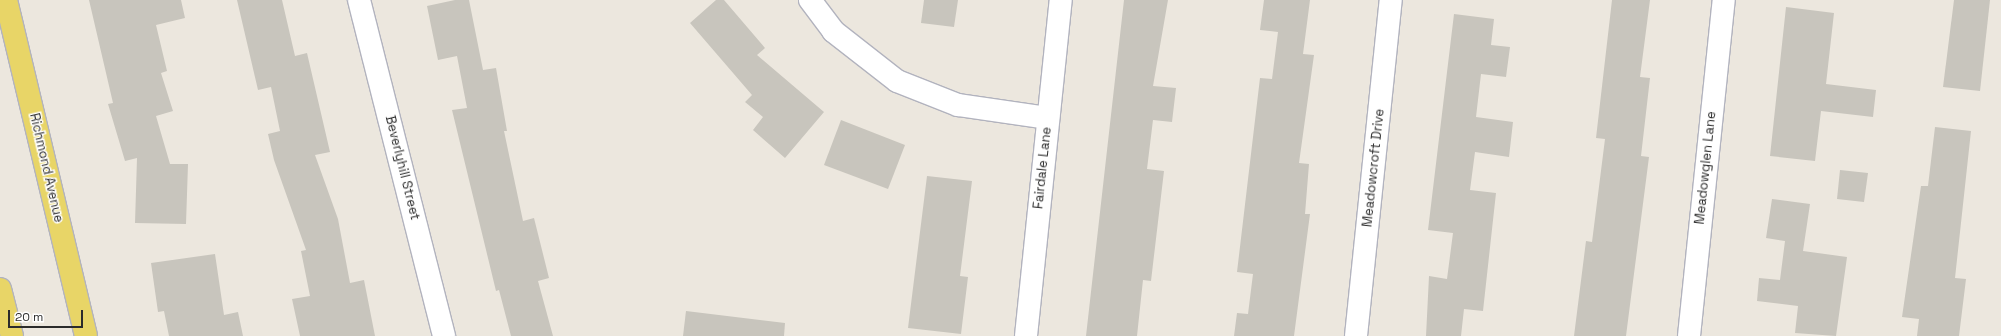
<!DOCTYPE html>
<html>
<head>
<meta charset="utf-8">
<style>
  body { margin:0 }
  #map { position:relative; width:2001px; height:336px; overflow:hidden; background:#ece7de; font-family:"Space Grotesk",sans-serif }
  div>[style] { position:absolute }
  .building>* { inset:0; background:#c8c5bd }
  .roads { filter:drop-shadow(1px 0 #b2b3be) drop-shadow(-1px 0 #b2b3be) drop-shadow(0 1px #b2b3be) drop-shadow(0 -1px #b2b3be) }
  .minor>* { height:22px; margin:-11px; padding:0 11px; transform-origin:11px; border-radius:11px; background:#fff }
  .major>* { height:22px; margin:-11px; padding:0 11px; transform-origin:11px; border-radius:11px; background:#e8d567 }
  span { translate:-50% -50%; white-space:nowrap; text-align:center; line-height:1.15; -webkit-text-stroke:3px #fff; paint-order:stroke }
  .street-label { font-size:13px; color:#2b2b2b }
  .scale { position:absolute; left:8px; top:310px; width:75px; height:18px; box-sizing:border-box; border:2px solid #2b2b2b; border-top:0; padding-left:5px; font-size:12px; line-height:14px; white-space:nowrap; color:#2b2b2b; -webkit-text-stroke:3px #fff; paint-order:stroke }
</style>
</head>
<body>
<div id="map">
  <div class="building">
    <i style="clip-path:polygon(89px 0,181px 0,185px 18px,156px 25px,167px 71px,161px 73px,173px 111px,156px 116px,170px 164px,188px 164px,186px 224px,135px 223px,137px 158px,125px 161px,108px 104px,113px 103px)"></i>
    <i style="clip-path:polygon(237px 0,282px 0,295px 56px,307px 53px,330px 152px,315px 155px,338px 219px,350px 283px,364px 280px,375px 336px,300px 336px,292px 299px,310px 296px,301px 251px,306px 250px,274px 160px,268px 134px,280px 131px,271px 87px,258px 90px)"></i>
    <i style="clip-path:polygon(455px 0,469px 0,483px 70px,496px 68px,507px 131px,504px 131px,523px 221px,534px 218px,549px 278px,538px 281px,553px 336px,511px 336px,499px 290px,496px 291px,452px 110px,467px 108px,457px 56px,438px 60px,427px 6px)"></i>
    <i style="clip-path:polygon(716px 0,724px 0,765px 48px,757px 55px,824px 112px,785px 158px,753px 130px,763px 117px,745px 102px,752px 95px,690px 23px)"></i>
    <i style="clip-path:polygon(924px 0,958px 0,954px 27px,921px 23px)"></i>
    <i style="clip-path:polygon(1124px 0,1168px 0,1153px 86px,1176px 88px,1172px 122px,1153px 120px,1147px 169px,1164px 171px,1151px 281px,1143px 280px,1137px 336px,1086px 336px)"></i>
    <i style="clip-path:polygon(1264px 0,1310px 0,1303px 54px,1314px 55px,1299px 163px,1309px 164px,1305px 214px,1310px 214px,1294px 336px,1234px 336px,1237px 313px,1248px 314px,1253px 274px,1237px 272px,1260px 78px,1272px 79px,1278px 32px,1260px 30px)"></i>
    <i style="clip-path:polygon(1612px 0,1650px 0,1640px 77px,1650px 78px,1641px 156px,1649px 157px,1626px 336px,1574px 336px,1586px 241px,1592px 242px,1605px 139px,1596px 138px)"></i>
    <i style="clip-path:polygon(1954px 0,1990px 0,1980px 91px,1943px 87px)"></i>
    <i style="clip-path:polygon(1786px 7px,1834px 13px,1826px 84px,1876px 90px,1873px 117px,1821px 111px,1815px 161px,1770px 156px)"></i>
    <i style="clip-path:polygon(1454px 14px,1494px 19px,1491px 45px,1510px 47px,1506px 77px,1481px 74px,1476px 117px,1513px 122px,1509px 157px,1475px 152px,1470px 190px,1496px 193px,1483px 311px,1464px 309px,1461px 336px,1426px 336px,1429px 276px,1447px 279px,1453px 233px,1428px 230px)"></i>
    <i style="clip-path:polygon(841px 120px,905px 145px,888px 189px,824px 165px)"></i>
    <i style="clip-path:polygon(1935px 127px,1971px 131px,1955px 278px,1966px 279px,1959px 336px,1917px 336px,1919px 319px,1902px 317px,1921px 186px,1928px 186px)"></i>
    <i style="clip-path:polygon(1840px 170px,1868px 173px,1864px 202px,1837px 199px)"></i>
    <i style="clip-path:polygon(927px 176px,972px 181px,960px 276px,968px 277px,961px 334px,908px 328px)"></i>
    <i style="clip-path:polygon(1772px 199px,1810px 204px,1803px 251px,1847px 257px,1836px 336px,1795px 333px,1798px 306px,1757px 301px,1759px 278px,1780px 280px,1785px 241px,1766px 238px)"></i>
    <i style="clip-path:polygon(215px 254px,224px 315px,238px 312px,243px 336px,169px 336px,164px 311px,158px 312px,151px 263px)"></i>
    <i style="clip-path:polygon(686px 311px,785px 323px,784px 336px,683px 336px)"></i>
  </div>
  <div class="roads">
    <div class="minor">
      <i style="left:359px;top:0;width:347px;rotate:75.8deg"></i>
      <i style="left:810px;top:0;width:39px;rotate:53deg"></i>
      <i style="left:833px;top:31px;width:81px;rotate:38deg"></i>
      <i style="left:897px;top:81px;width:66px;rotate:21.5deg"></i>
      <i style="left:958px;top:105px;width:91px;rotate:8.2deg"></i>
      <i style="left:1026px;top:336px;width:338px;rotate:-84.1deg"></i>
      <i style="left:1356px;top:336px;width:338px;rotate:-84.1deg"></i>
      <i style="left:1689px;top:336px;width:338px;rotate:-84.1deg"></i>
    </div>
    <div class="major">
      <i style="left:6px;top:0;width:345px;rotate:76.6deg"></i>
      <i style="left:0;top:289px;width:49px;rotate:75.7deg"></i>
    </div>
  </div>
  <div class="street-label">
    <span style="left:46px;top:168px;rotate:77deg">Richmond Avenue</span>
    <span style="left:402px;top:168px;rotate:76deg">Beverlyhill Street</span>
    <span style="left:1043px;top:168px;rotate:-84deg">Fairdale Lane</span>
    <span style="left:1374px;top:168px;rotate:-84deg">Meadowcroft Drive</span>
    <span style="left:1706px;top:168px;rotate:-84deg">Meadowglen Lane</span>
  </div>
  <div class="scale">20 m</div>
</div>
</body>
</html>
